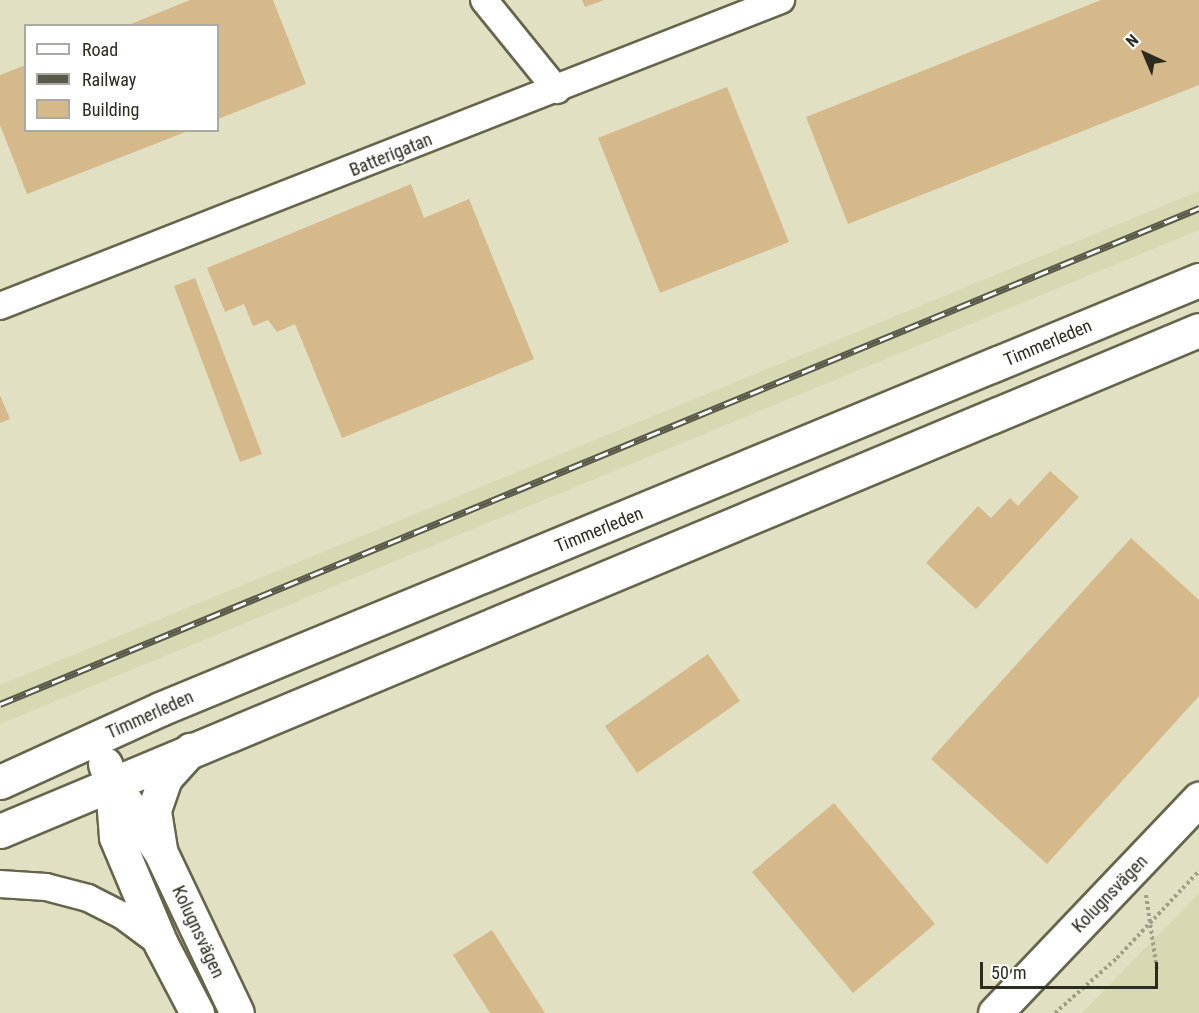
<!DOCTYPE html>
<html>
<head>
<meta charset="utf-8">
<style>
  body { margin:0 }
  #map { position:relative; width:1199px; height:1013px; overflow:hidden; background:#e1e0c3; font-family:"Roboto Condensed",sans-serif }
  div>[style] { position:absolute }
  .built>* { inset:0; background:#d8d8b3 }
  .building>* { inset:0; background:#d6b98b }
  .path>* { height:4px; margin-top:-2px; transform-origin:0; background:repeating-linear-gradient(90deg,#9f9f88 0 3px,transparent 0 6px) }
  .roads { filter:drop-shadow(2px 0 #66654b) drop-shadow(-2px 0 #66654b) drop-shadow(0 2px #66654b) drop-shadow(0 -2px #66654b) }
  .street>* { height:26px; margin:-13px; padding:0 13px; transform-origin:13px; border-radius:13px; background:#fff }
  .secondary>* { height:33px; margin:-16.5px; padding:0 16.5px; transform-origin:16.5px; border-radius:16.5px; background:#fff }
  .rail>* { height:7px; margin-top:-3.5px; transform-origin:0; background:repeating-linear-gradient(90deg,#fff 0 14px,#5a5949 0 28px); box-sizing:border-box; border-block:2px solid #5a5949 }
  span { translate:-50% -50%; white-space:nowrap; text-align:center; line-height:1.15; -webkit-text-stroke:4.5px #fff; paint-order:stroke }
  .street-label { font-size:18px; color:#2b2b1f }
  .legend { position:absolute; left:24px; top:24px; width:195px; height:108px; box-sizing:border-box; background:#fff; border:2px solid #aaaaa5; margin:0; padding:8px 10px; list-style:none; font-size:18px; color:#2b2b1f }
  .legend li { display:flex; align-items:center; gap:12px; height:30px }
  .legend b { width:30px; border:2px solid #aaaaa5 }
  .north { position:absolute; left:1115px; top:24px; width:60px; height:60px; -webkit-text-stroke:4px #fff; paint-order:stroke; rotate:316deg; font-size:16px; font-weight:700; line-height:24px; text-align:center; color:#2b2b1f }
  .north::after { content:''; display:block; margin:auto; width:21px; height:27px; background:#2b2b1f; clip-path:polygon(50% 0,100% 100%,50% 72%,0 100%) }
  .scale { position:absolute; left:980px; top:962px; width:178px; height:27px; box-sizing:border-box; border:3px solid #2b2b1f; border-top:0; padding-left:8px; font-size:18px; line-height:21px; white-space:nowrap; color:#2b2b1f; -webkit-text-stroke:4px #fff; paint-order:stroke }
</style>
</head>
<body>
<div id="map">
  <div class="built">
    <i style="clip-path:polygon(1199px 191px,1199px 230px,0 724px,0 685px)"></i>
    <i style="clip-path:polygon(1199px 893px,1199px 1013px,1082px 1013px)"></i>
  </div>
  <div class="building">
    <i style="clip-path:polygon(190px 0,273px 0,306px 84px,218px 119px,218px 26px,126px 26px)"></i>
    <i style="clip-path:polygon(582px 0,604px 0,585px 7px)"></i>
    <i style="clip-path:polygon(1101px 0,1199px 0,1199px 85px,848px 224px,806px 117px)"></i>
    <i style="clip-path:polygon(26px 65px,26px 130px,188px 131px,27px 194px,0 125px,0 75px)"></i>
    <i style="clip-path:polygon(727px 87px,789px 242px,660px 293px,598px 138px)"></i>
    <i style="clip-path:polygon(411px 184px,424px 218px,469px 199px,534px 359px,342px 438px,295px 324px,277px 332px,268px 320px,253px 326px,244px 304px,225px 312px,207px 268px)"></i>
    <i style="clip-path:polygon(195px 278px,262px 454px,240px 462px,174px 286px)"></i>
    <i style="clip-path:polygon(0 395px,10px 419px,0 423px)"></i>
    <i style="clip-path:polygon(1050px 471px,1079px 497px,976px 609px,926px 563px,978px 506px,991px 518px,1010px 498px,1018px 506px)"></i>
    <i style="clip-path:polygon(1131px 538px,1199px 600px,1199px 696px,1047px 864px,931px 759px)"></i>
    <i style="clip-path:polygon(708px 654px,740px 701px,637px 773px,605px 726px)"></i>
    <i style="clip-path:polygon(834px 803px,935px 924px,853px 993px,752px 872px)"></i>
    <i style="clip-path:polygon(492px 930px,545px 1013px,490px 1013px,453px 955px)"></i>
  </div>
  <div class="path">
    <i style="left:1146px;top:895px;width:76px;rotate:81.7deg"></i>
    <i style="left:1055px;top:1013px;width:83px;rotate:-41.6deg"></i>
    <i style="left:1117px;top:958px;width:120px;rotate:-46.7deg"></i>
  </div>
  <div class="roads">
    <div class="street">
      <i style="left:484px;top:0;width:116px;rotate:51deg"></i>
      <i style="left:0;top:306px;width:839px;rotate:-21.4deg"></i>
      <i style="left:0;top:884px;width:46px;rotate:3.7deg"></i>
      <i style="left:46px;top:887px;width:43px;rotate:14.7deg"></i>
      <i style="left:88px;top:898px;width:38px;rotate:27deg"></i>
      <i style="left:122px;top:915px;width:49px;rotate:36.6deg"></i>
    </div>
    <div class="secondary">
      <i style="left:105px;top:764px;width:19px;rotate:69deg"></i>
      <i style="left:112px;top:782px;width:84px;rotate:55.2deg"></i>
      <i style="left:160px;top:851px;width:179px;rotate:64.6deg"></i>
      <i style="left:0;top:782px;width:176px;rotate:-24.5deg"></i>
      <i style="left:160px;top:709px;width:1124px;rotate:-22.44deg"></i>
      <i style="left:112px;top:784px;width:53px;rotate:85.7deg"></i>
      <i style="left:116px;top:837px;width:116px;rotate:67.2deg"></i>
      <i style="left:161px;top:944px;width:78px;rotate:62.4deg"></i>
      <i style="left:0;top:831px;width:1299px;rotate:-22.68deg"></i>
      <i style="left:160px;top:849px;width:39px;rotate:-99deg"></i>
      <i style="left:154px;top:810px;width:34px;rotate:-71deg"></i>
      <i style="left:165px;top:778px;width:38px;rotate:-48deg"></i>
      <i style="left:995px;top:1013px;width:296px;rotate:-46.4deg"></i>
    </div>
  </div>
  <div class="rail">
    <i style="left:0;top:704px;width:1298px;rotate:-22.47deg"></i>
  </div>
  <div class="street-label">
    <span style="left:391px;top:155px;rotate:-22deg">Batterigatan</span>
    <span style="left:1048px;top:343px;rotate:-23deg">Timmerleden</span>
    <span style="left:599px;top:530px;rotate:-22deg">Timmerleden</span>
    <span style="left:150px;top:715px;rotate:-24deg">Timmerleden</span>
    <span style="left:1110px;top:894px;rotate:-46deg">Kolugnsvägen</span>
    <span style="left:198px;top:932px;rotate:65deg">Kolugnsvägen</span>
  </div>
  <ul class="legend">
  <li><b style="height:8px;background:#fff"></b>Road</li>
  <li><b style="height:8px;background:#5a5949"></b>Railway</li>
  <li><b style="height:16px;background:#d6b98b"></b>Building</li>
  </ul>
  <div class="north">N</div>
  <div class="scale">50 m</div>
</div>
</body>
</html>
